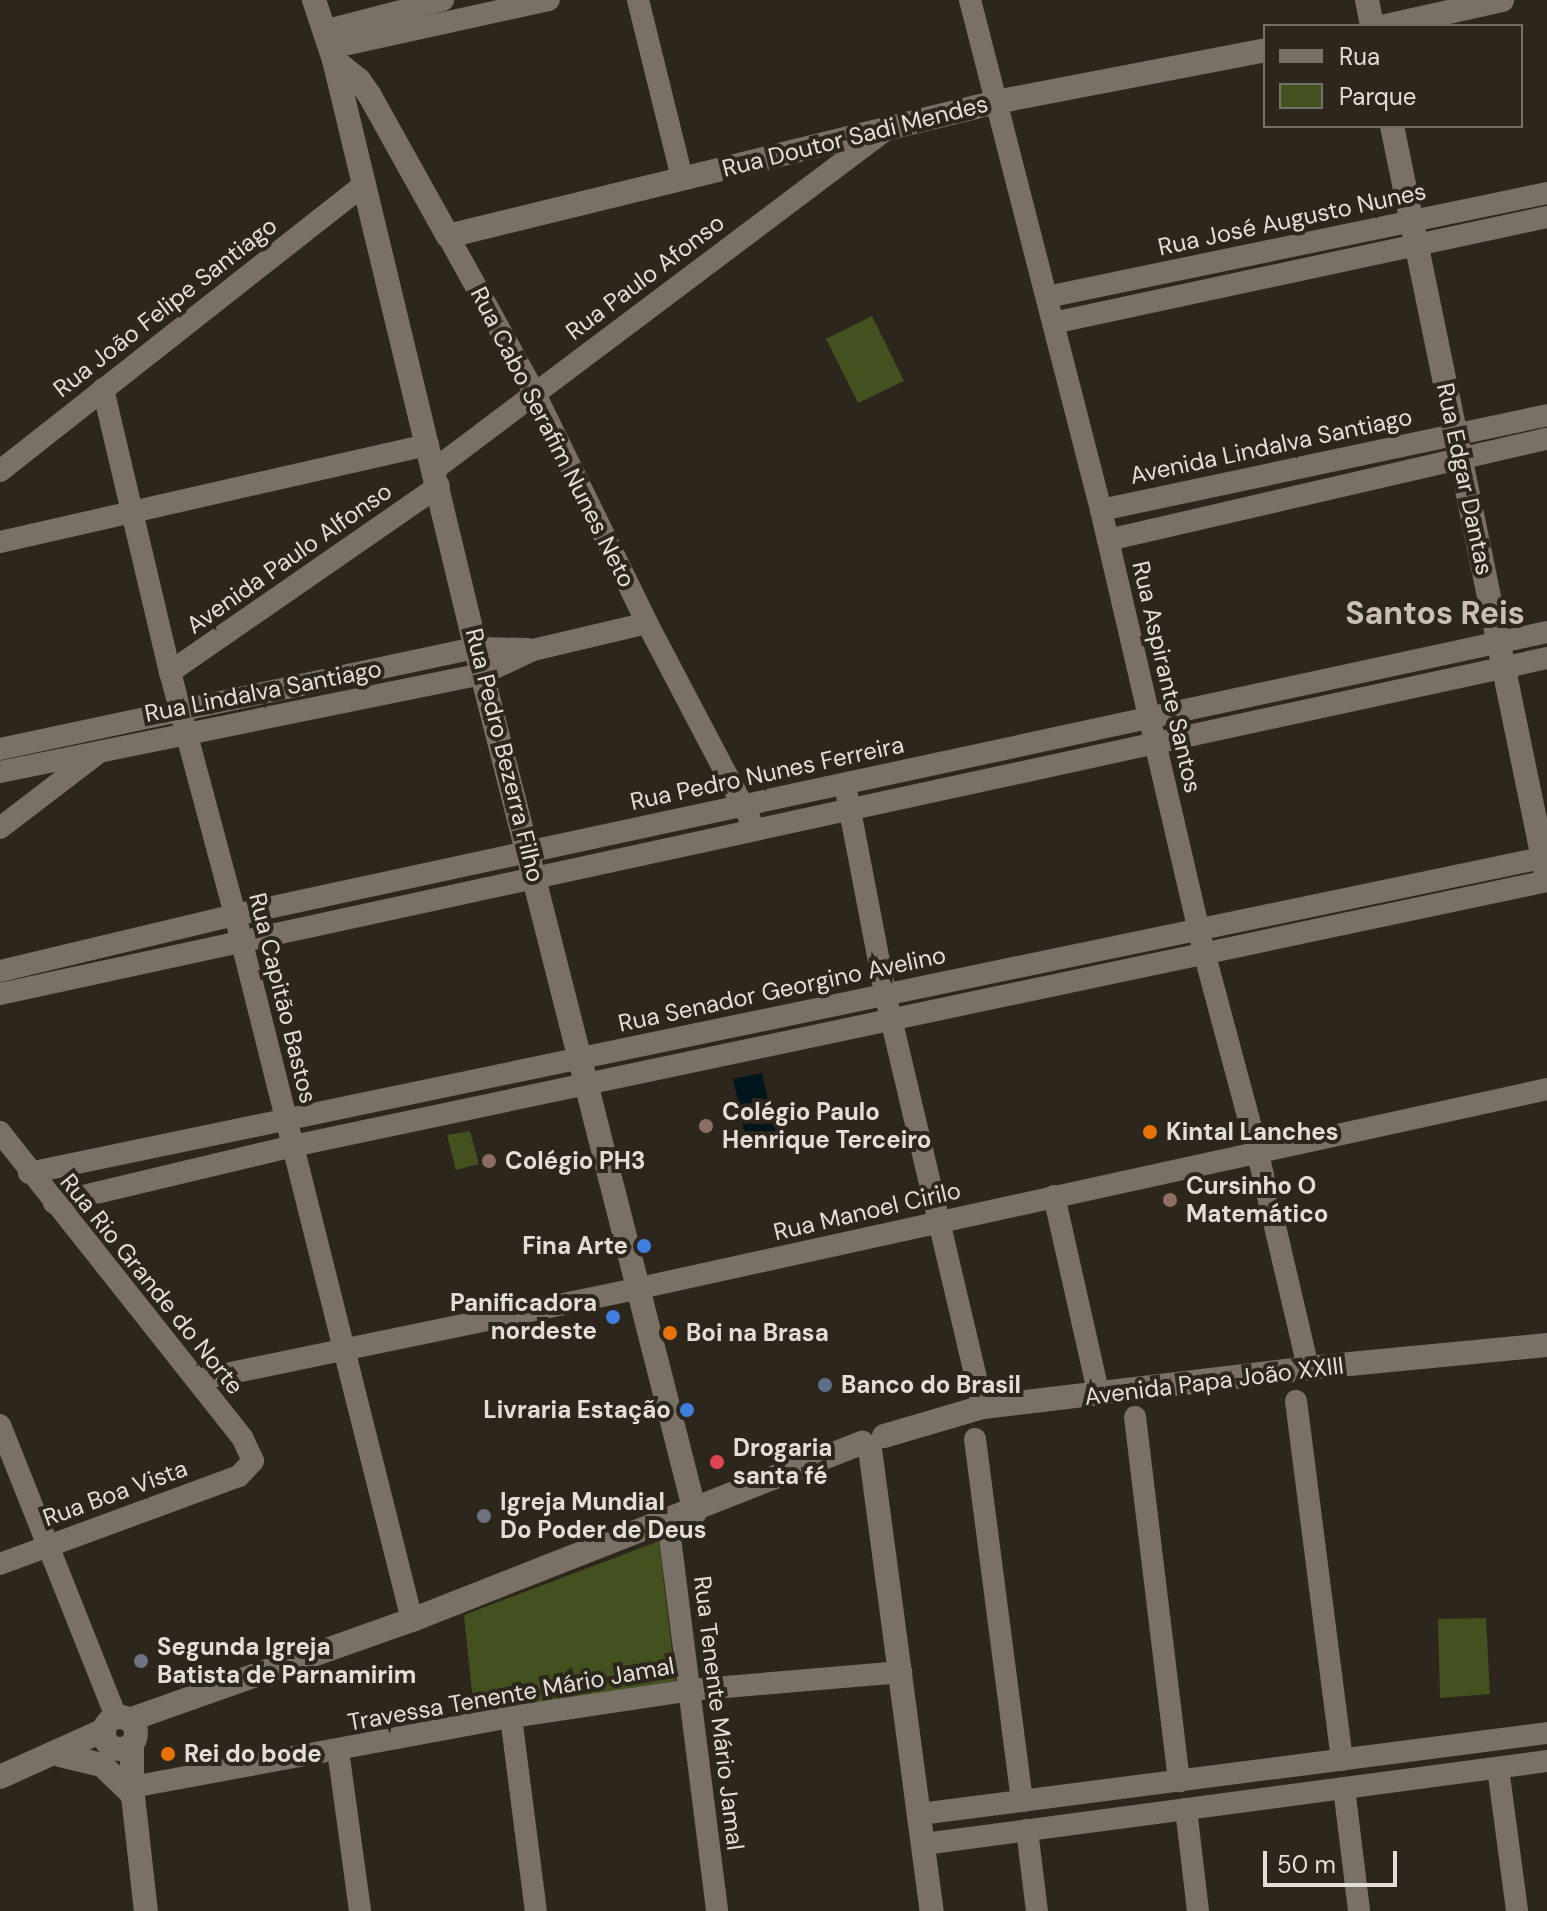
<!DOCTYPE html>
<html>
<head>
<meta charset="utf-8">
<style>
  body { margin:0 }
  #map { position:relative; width:1547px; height:1911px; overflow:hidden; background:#2d261c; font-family:"DM Sans",sans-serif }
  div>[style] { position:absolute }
  .green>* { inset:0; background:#42511d }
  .water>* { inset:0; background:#00161a }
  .minor>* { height:22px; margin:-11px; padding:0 11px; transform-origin:11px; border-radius:11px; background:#797165 }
  .tertiary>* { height:24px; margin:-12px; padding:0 12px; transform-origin:12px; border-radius:12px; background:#797165 }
  .secondary>* { height:24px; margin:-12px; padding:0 12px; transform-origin:12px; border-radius:12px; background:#797165 }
  .secondary>.ring { margin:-12px; padding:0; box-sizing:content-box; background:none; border:24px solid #797165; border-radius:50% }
  .dots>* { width:22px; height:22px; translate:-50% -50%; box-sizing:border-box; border:4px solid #2d261c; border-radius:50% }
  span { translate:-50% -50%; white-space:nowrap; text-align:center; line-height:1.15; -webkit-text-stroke:8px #2d261c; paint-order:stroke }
  .street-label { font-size:24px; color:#e3ded7 }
  .poi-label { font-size:24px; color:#e3ded7; font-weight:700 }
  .left { translate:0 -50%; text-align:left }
  .right { translate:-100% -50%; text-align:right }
  .district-label { font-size:32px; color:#c9c0b3; font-weight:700 }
  .legend { position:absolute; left:1263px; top:24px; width:260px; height:104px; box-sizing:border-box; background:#2d261c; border:2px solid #767067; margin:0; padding:10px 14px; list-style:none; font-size:24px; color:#e3ded7 }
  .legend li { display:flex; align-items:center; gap:16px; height:40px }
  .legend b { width:40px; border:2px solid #767067 }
  .scale { position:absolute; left:1263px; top:1851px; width:134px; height:36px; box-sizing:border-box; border:4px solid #e3ded7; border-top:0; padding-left:10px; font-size:24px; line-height:28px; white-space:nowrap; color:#e3ded7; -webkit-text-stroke:6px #2d261c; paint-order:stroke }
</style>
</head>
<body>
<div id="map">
  <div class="green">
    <i style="clip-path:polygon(872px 316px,904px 381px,858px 403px,826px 339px)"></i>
    <i style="clip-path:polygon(470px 1131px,479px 1164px,456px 1170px,447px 1135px)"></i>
    <i style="clip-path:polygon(659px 1541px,676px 1684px,474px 1713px,464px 1615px)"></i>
    <i style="clip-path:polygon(1486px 1618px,1490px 1694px,1440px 1698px,1438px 1619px)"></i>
  </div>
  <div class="water">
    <i style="clip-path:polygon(762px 1073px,777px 1138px,747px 1144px,733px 1079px)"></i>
  </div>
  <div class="minor">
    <i style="left:638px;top:0;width:183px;rotate:76.1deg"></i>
    <i style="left:970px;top:0;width:527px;rotate:75.59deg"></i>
    <i style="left:1101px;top:510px;width:454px;rotate:76.9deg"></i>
    <i style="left:1204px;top:952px;width:209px;rotate:75deg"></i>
    <i style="left:1258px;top:1154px;width:220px;rotate:76.8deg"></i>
    <i style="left:324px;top:31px;width:123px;rotate:-14.6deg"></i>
    <i style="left:330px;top:48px;width:224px;rotate:-12.4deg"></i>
    <i style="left:448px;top:236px;width:178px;rotate:61.1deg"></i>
    <i style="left:534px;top:392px;width:257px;rotate:63.9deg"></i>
    <i style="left:647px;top:623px;width:221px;rotate:62.3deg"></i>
    <i style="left:1047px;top:297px;width:511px;rotate:-11.75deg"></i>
    <i style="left:1053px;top:323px;width:505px;rotate:-12.11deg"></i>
    <i style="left:103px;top:389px;width:291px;rotate:76.7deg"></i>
    <i style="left:170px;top:672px;width:252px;rotate:75deg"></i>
    <i style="left:235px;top:915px;width:727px;rotate:75.91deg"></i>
    <i style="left:435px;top:469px;width:566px;rotate:-36.95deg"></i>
    <i style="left:0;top:471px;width:462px;rotate:-38.2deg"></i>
    <i style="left:1101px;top:510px;width:456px;rotate:-12deg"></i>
    <i style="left:1108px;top:540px;width:450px;rotate:-13deg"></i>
    <i style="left:0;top:542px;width:439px;rotate:-12.8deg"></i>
    <i style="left:170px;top:672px;width:327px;rotate:-34.7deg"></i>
    <i style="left:0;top:749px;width:488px;rotate:-12deg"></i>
    <i style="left:477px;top:648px;width:51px;rotate:1.1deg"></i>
    <i style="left:0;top:772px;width:492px;rotate:-11.5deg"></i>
    <i style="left:482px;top:674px;width:56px;rotate:-25.2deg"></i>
    <i style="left:533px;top:650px;width:117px;rotate:-13.3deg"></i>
    <i style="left:847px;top:795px;width:202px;rotate:79.1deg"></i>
    <i style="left:885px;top:993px;width:425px;rotate:76.7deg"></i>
    <i style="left:0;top:828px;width:123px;rotate:-37.4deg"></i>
    <i style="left:0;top:971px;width:242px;rotate:-13.4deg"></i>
    <i style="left:235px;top:915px;width:1342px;rotate:-12.17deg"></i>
    <i style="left:0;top:994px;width:1583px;rotate:-12.25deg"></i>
    <i style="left:0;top:1132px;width:389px;rotate:51.6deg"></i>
    <i style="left:242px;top:1437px;width:26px;rotate:65deg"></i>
    <i style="left:253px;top:1461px;width:21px;rotate:133deg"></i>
    <i style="left:239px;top:1476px;width:255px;rotate:159.8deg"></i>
    <i style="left:29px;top:1173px;width:1551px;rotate:-11.76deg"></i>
    <i style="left:1054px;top:1196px;width:204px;rotate:77.3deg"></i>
    <i style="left:54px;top:1203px;width:246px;rotate:-13.4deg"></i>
    <i style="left:293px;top:1146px;width:1282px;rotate:-11.93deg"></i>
    <i style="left:197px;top:1380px;width:452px;rotate:-11.7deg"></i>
    <i style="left:640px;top:1288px;width:929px;rotate:-12.37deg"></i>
    <i style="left:1296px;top:1401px;width:362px;rotate:82.7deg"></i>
    <i style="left:1135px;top:1417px;width:367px;rotate:83.1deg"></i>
    <i style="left:0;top:1425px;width:314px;rotate:68.3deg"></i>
    <i style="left:975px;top:1439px;width:365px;rotate:82.6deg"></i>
    <i style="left:668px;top:1522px;width:392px;rotate:82.8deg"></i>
    <i style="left:511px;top:1717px;width:196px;rotate:82.7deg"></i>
    <i style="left:338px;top:1750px;width:162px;rotate:82.2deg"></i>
    <i style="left:1498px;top:1768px;width:144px;rotate:82.4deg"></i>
    <i style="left:132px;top:1787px;width:385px;rotate:-10.5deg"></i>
    <i style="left:511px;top:1717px;width:182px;rotate:-8.5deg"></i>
    <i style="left:691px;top:1690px;width:211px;rotate:-4.9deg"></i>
    <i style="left:1344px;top:1788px;width:124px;rotate:83deg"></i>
    <i style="left:1186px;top:1809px;width:103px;rotate:83.3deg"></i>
    <i style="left:920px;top:1814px;width:632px;rotate:-7.36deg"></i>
    <i style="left:1027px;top:1830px;width:82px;rotate:83deg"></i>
    <i style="left:924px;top:1844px;width:629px;rotate:-7.59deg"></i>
  </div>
  <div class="tertiary">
    <i style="left:1386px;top:26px;width:119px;rotate:-12.6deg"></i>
    <i style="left:334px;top:60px;width:32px;rotate:39deg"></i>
    <i style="left:359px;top:80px;width:19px;rotate:55deg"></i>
    <i style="left:370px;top:96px;width:160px;rotate:60.9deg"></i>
    <i style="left:448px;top:236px;width:564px;rotate:-13.74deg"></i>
    <i style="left:996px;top:102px;width:274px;rotate:-10.9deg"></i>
    <i style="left:132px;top:1744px;width:43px;rotate:90deg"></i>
    <i style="left:132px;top:1787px;width:125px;rotate:83.6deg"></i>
  </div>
  <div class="secondary">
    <i style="left:314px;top:0;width:63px;rotate:71.6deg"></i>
    <i style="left:334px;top:60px;width:632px;rotate:76.45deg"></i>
    <i style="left:482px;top:674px;width:865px;rotate:75.74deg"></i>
    <i style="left:1367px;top:0;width:26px;rotate:79deg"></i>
    <i style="left:1392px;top:126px;width:768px;rotate:78.35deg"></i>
    <i style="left:884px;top:1436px;width:103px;rotate:-16.3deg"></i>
    <i style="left:983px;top:1407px;width:327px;rotate:-6.8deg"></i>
    <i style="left:1308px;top:1368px;width:240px;rotate:-5.5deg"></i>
    <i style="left:870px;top:1449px;width:466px;rotate:82.4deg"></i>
    <i class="ring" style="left:104px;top:1717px;width:8px;height:8px"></i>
    <i style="left:129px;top:1720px;width:300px;rotate:-19.5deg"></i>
    <i style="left:412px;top:1620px;width:484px;rotate:-21.5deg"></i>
    <i style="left:60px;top:1755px;width:43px;rotate:13.4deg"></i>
    <i style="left:102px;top:1765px;width:43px;rotate:44.1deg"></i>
    <i style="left:0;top:1777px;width:114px;rotate:-24.3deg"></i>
  </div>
  <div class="dots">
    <i style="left:706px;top:1126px;background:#8d6e63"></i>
    <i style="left:1150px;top:1132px;background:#e8710a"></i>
    <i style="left:489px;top:1161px;background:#8d6e63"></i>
    <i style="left:1170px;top:1200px;background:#8d6e63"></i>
    <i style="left:644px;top:1246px;background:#3f7fe0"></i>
    <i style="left:613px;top:1317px;background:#3f7fe0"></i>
    <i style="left:670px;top:1333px;background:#e8710a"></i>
    <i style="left:825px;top:1385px;background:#5c6f8a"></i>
    <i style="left:687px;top:1410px;background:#3f7fe0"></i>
    <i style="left:717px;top:1462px;background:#e0444e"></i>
    <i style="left:484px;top:1516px;background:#6b7280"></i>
    <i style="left:141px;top:1661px;background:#6b7280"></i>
    <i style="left:168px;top:1754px;background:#e8710a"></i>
  </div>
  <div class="street-label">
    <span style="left:855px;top:136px;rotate:-14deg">Rua Doutor Sadi Mendes</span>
    <span style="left:1292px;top:219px;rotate:-12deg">Rua José Augusto Nunes</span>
    <span style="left:645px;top:277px;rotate:-37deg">Rua Paulo Afonso</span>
    <span style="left:165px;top:307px;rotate:-38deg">Rua João Felipe Santiago</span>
    <span style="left:553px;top:437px;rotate:63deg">Rua Cabo Serafim Nunes Neto</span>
    <span style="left:1271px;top:446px;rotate:-12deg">Avenida Lindalva Santiago</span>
    <span style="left:1465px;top:479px;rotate:78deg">Rua Edgar Dantas</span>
    <span style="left:289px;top:558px;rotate:-35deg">Avenida Paulo Alfonso</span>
    <span style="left:1167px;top:677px;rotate:77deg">Rua Aspirante Santos</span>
    <span style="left:263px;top:691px;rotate:-11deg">Rua Lindalva Santiago</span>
    <span style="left:505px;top:755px;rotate:76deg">Rua Pedro Bezerra Filho</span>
    <span style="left:767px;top:773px;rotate:-12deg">Rua Pedro Nunes Ferreira</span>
    <span style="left:782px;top:989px;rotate:-12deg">Rua Senador Georgino Avelino</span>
    <span style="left:283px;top:998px;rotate:76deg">Rua Capitão Bastos</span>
    <span style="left:867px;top:1211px;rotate:-13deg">Rua Manoel Cirilo</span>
    <span style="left:152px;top:1284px;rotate:51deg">Rua Rio Grande do Norte</span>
    <span style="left:1214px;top:1381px;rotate:-7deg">Avenida Papa João XXIII</span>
    <span style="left:115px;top:1493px;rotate:-20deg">Rua Boa Vista</span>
    <span style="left:511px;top:1694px;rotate:-10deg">Travessa Tenente Mário Jamal</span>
    <span style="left:719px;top:1713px;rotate:83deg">Rua Tenente Mário Jamal</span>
  </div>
  <div class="poi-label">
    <span class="left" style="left:722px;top:1126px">Colégio Paulo<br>Henrique Terceiro</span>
    <span class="left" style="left:1166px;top:1132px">Kintal Lanches</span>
    <span class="left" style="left:505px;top:1161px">Colégio PH3</span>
    <span class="left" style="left:1186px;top:1200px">Cursinho O<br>Matemático</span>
    <span class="right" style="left:628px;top:1246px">Fina Arte</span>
    <span class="right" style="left:597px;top:1317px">Panificadora<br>nordeste</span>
    <span class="left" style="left:686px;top:1333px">Boi na Brasa</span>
    <span class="left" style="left:841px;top:1385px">Banco do Brasil</span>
    <span class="right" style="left:671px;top:1410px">Livraria Estação</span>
    <span class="left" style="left:733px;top:1462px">Drogaria<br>santa fé</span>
    <span class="left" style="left:500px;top:1516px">Igreja Mundial<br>Do Poder de Deus</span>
    <span class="left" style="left:157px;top:1661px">Segunda Igreja<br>Batista de Parnamirim</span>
    <span class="left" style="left:184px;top:1754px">Rei do bode</span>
  </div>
  <div class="district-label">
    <span style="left:1435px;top:613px">Santos Reis</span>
  </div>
  <ul class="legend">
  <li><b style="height:10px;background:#797165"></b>Rua</li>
  <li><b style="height:22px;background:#42511d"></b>Parque</li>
  </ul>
  <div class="scale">50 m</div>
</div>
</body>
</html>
